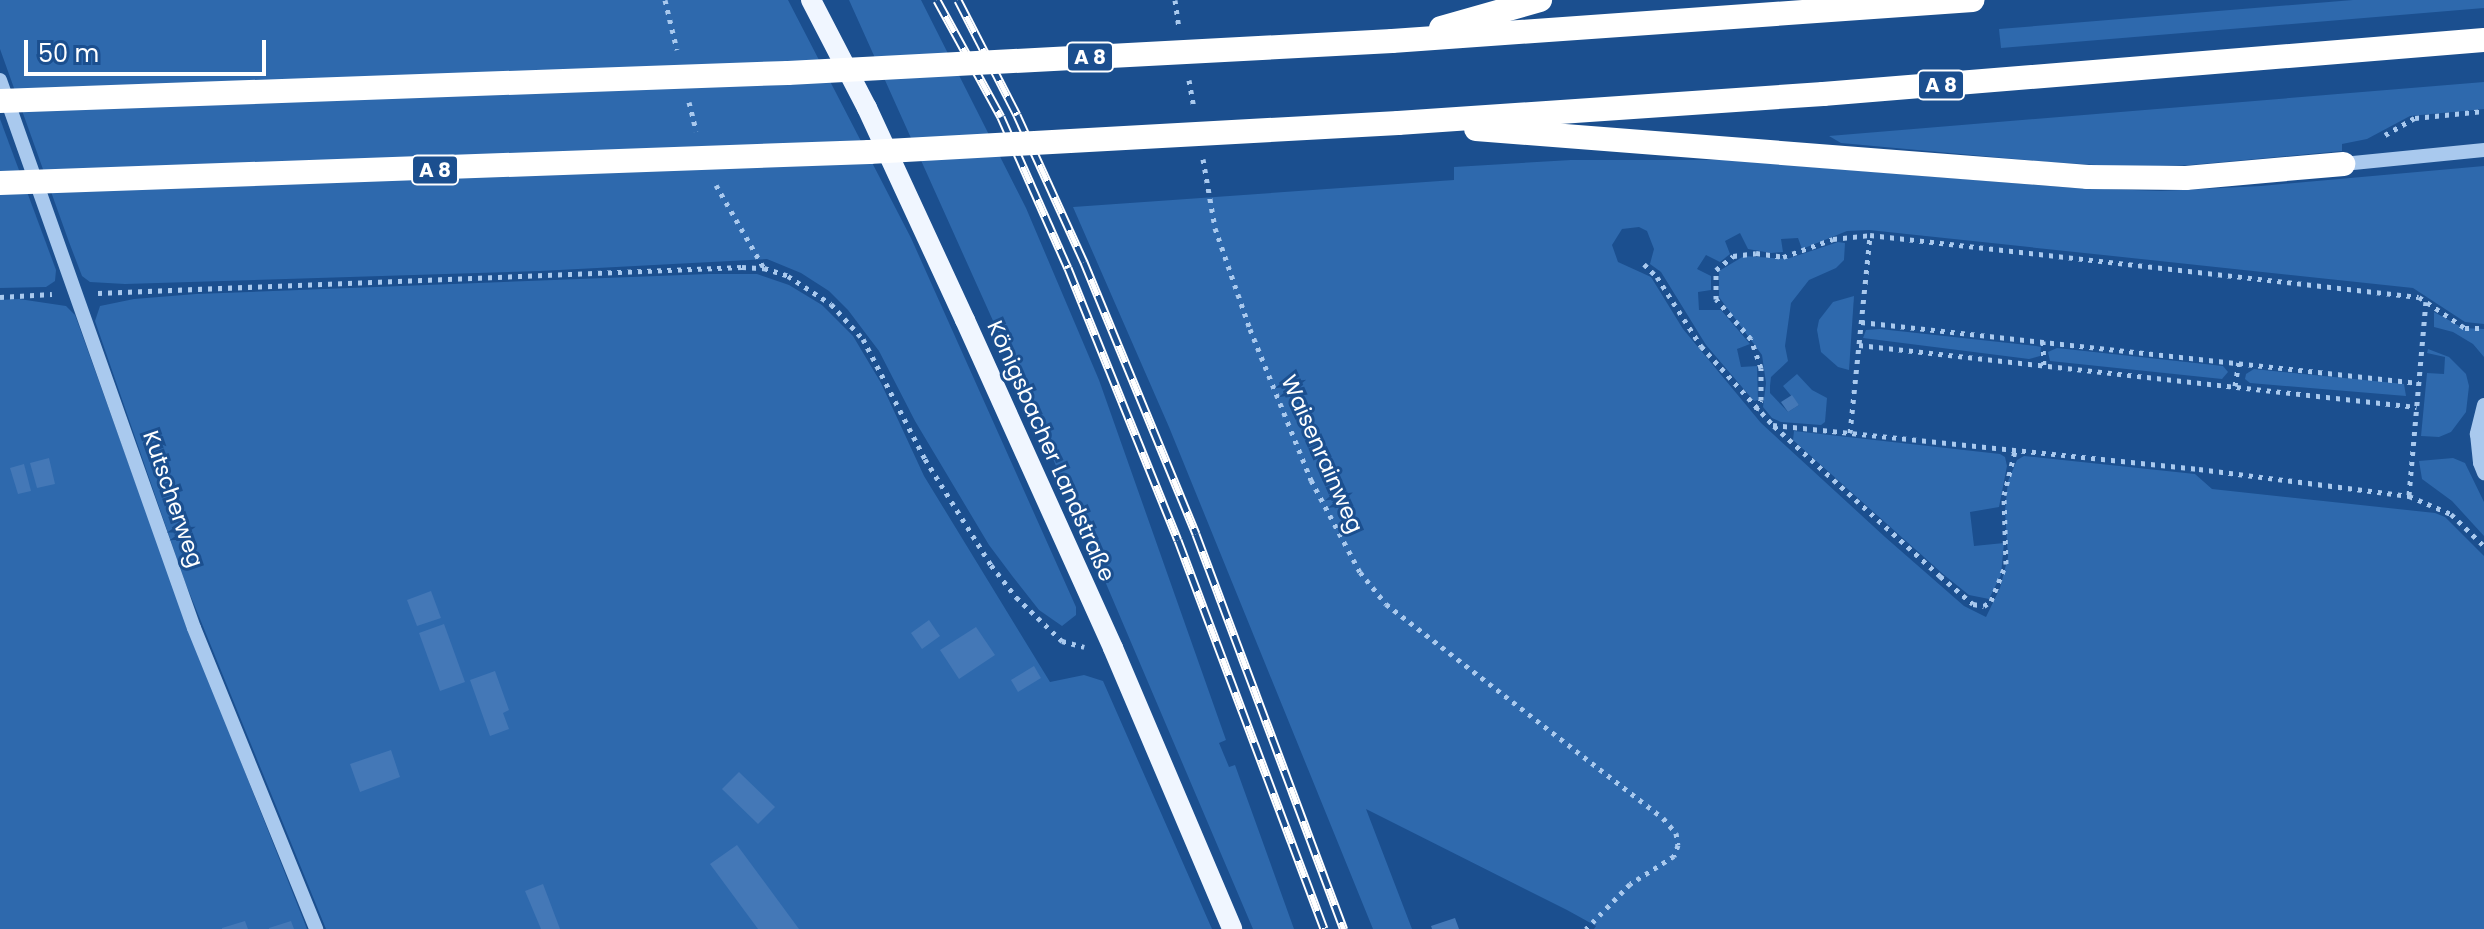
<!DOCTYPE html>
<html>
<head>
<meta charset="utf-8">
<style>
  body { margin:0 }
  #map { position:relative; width:2484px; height:929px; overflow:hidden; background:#1b4f8f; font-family:Poppins,sans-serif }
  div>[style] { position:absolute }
  .green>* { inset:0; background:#2e69ad }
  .building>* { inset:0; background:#4478b7 }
  .path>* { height:5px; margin-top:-2.5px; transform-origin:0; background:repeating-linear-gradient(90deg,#a9c9ee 0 4px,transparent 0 10px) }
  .minor>* { height:14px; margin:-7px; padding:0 7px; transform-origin:7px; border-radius:7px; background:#a9c9ee }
  .major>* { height:20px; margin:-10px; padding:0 10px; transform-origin:10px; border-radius:10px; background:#f0f6ff }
  .highway>* { height:24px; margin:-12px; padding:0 12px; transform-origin:12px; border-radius:12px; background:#fff }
  .rail>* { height:9px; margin-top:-4.5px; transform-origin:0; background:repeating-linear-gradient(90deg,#1b4f8f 0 18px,#fff 0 36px); box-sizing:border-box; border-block:2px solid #fff }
  .highway-bridge>* { height:24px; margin:-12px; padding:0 12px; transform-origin:12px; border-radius:12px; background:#fff }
  span { translate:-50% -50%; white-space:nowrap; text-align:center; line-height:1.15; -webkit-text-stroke:6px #1b4f8f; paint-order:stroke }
  .shield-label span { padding:2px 6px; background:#1b4f8f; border:2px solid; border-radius:6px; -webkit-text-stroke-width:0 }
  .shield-label { font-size:20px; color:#fff; font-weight:700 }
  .street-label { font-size:22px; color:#fff }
  .scale { position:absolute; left:24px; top:40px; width:242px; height:36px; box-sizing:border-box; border:4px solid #fff; border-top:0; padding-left:10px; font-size:24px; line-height:28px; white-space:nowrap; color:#fff; -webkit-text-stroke:6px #1b4f8f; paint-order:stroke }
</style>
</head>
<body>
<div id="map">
  <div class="green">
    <i style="clip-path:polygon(0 0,788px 0,911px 238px,1076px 607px,1076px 615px,1062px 626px,1039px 610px,1013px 577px,989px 545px,915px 421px,879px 351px,848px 310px,829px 291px,801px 273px,767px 259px,540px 271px,125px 284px,90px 282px,82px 276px,69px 242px,0 49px)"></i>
    <i style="clip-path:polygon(849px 0,921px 0,1026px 208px,1099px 380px,1226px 740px,1219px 743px,1229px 767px,1235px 765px,1294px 929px,1253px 929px,1016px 372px)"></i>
    <i style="clip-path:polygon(2353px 0,2484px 0,2484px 8px,2001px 48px,1999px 29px)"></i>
    <i style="clip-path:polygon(2484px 82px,2484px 109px,2410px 116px,2367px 139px,2342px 144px,2342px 151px,2191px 165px,2130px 167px,2047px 162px,1841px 143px,1829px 136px)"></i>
    <i style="clip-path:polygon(0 119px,56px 270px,55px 281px,46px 287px,0 288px)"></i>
    <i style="clip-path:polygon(1571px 160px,1726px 160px,2075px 188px,2161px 191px,2261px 186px,2484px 166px,2484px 324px,2465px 322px,2413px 288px,1869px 230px,1847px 231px,1802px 249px,1798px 238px,1781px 239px,1783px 252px,1771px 253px,1748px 249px,1740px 233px,1725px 241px,1730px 254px,1720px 262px,1706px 255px,1697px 269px,1711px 276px,1711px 290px,1698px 292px,1699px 310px,1721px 310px,1750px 344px,1737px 349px,1741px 367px,1757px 366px,1758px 400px,1754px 401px,1706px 345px,1661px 272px,1650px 264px,1654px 249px,1647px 231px,1639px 227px,1622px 229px,1612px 245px,1618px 262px,1651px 277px,1683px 329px,1761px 423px,1885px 537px,1964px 606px,1986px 617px,2000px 588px,2008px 557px,2005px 511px,2008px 481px,2017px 460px,2024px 456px,2195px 474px,2212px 489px,2435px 513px,2445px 517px,2484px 556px,2484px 929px,1594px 929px,1596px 926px,1567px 910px,1366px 809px,1412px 929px,1373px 929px,1169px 427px,1073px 207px,1454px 180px,1454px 167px)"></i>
    <i style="clip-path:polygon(1838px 242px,1845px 243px,1844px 260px,1836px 268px,1809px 280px,1791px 303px,1785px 346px,1788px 361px,1771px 377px,1770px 386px,1770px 393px,1788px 412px,1799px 405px,1783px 386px,1797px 374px,1812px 390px,1827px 398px,1825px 422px,1821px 425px,1781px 422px,1772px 418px,1763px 407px,1766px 383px,1762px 355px,1719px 297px,1719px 271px,1744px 256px,1787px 259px)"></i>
    <i style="clip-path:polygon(709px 274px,757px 274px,789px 285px,822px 305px,853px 336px,881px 383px,924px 476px,1050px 682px,1084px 675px,1103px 681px,1212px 929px,326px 929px,185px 582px,95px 321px,100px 306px,134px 299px,196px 294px)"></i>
    <i style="clip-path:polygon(1854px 296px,1849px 370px,1838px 367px,1821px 352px,1817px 330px,1819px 320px,1833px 302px)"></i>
    <i style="clip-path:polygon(19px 299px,66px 306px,75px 315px,188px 628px,307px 929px,0 929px,0 300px)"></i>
    <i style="clip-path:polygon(2434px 312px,2463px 328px,2484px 329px,2484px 357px,2473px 344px,2453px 332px,2434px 327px)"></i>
    <i style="clip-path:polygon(1880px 329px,2036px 346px,2041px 347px,2040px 356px,2029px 359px,1863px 338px,1866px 330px)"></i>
    <i style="clip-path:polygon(2057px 348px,2223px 366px,2228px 372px,2222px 379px,2050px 361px,2048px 352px)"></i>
    <i style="clip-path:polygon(2428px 349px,2449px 357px,2466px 374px,2469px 386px,2466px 412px,2451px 432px,2439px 437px,2421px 436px,2427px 373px,2444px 374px,2445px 357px,2427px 353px)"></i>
    <i style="clip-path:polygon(2254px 369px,2404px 384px,2406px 396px,2250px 383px,2245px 379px,2246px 374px)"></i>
    <i style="clip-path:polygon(1794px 431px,2000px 454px,2005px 457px,2007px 466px,1999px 507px,1970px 512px,1974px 546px,2004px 543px,2001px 575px,1989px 599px,1969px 595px,1943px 574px,1793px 440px)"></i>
    <i style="clip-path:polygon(2453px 458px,2465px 463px,2484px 502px,2484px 536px,2452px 501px,2422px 479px,2419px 461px)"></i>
  </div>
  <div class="building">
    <i style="clip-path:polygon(1792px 395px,1799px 405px,1788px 412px,1781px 402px)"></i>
    <i style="clip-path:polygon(49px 458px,55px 484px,37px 488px,30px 463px)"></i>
    <i style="clip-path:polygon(24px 464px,31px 491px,18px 494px,10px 468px)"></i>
    <i style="clip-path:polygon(431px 591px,441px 618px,417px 626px,407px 600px)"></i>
    <i style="clip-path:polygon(929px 620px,940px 636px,922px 649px,911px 633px)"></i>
    <i style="clip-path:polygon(444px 624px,465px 682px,440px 691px,419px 633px)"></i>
    <i style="clip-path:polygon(976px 627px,995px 655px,959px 679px,940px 650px)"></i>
    <i style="clip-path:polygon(1034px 666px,1041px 678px,1018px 692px,1011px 680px)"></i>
    <i style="clip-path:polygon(495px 671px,509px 710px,503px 713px,509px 729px,490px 736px,470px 680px)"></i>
    <i style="clip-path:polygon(391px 750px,400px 777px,360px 792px,350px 764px)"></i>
    <i style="clip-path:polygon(739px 772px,775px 807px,758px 824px,722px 789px)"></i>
    <i style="clip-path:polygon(737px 845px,799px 929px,758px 929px,710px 864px)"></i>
    <i style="clip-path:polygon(543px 884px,560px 929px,541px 929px,525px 891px)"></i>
    <i style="clip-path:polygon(1455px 918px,1459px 929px,1432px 929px,1431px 926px)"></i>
    <i style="clip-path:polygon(245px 921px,248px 929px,222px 929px,222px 928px)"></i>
    <i style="clip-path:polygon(291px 921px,294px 929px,269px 929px,269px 928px)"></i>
  </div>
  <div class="path">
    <i style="left:665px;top:0;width:51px;rotate:76.5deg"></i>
    <i style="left:1175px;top:0;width:27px;rotate:82deg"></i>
    <i style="left:1189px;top:80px;width:29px;rotate:80deg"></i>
    <i style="left:689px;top:102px;width:30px;rotate:76deg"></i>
    <i style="left:2385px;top:135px;width:34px;rotate:-30deg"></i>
    <i style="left:2415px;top:118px;width:69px;rotate:-5.8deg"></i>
    <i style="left:1203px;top:159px;width:70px;rotate:80.1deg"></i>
    <i style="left:1215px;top:228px;width:107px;rotate:70.9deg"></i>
    <i style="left:1250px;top:329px;width:163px;rotate:68deg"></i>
    <i style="left:1311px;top:480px;width:104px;rotate:62deg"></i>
    <i style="left:1360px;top:572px;width:41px;rotate:50.9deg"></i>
    <i style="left:1386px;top:604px;width:350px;rotate:37.7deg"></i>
    <i style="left:1663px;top:818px;width:20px;rotate:49deg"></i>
    <i style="left:1676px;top:833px;width:12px;rotate:81deg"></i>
    <i style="left:1678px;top:845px;width:12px;rotate:110deg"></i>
    <i style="left:1674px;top:856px;width:52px;rotate:147.5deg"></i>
    <i style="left:1630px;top:884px;width:63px;rotate:134.4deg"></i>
    <i style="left:716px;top:185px;width:96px;rotate:60deg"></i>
    <i style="left:1644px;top:264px;width:18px;rotate:45deg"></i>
    <i style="left:1657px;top:277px;width:82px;rotate:57.5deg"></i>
    <i style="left:1701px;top:346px;width:107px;rotate:47.7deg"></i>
    <i style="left:1773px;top:425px;width:428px;rotate:5.9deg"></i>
    <i style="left:2199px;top:469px;width:212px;rotate:7.3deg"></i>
    <i style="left:2409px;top:496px;width:46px;rotate:23.2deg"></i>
    <i style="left:2451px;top:514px;width:46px;rotate:44.1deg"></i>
    <i style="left:98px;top:293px;width:645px;rotate:-2.31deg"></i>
    <i style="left:742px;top:267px;width:22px;rotate:3deg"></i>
    <i style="left:764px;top:268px;width:25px;rotate:18deg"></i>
    <i style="left:788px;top:276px;width:51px;rotate:33.1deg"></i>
    <i style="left:831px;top:304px;width:47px;rotate:47.6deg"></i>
    <i style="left:863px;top:339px;width:135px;rotate:62.7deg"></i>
    <i style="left:925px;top:459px;width:125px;rotate:58.1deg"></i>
    <i style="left:991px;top:565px;width:41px;rotate:52deg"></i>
    <i style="left:1016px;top:597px;width:64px;rotate:43.7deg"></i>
    <i style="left:1062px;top:641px;width:23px;rotate:15deg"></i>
    <i style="left:0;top:297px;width:52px;rotate:-3.3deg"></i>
    <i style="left:1861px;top:322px;width:561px;rotate:6.24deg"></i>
    <i style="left:2043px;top:341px;width:26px;rotate:88deg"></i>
    <i style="left:1859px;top:345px;width:561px;rotate:6.34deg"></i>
    <i style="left:2235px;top:386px;width:24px;rotate:-81deg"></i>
    <i style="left:1756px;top:410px;width:11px;rotate:-63deg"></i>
    <i style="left:1761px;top:400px;width:32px;rotate:-90deg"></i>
    <i style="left:1761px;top:368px;width:31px;rotate:-109deg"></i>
    <i style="left:1751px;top:339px;width:53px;rotate:-131.2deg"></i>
    <i style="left:1716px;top:299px;width:29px;rotate:-90deg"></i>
    <i style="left:1716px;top:270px;width:22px;rotate:-39deg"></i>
    <i style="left:1733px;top:256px;width:23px;rotate:-7deg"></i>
    <i style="left:1756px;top:253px;width:27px;rotate:8deg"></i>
    <i style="left:1783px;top:257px;width:53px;rotate:-19.8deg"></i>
    <i style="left:1833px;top:239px;width:37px;rotate:-6deg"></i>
    <i style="left:1870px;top:235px;width:552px;rotate:6.44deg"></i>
    <i style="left:2419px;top:297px;width:55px;rotate:34deg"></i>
    <i style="left:2465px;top:328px;width:19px"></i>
    <i style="left:1774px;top:426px;width:224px;rotate:42.1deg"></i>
    <i style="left:1940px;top:576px;width:43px;rotate:40.3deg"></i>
    <i style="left:1973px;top:604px;width:11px;rotate:10deg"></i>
    <i style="left:1984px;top:606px;width:9px;rotate:-36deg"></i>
    <i style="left:1991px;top:601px;width:40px;rotate:-68deg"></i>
    <i style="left:2006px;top:564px;width:69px;rotate:-91.7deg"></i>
    <i style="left:2004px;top:495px;width:45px;rotate:-76deg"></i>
    <i style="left:1850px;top:433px;width:199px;rotate:-84.2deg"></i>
    <i style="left:2409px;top:495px;width:194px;rotate:-85deg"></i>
  </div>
  <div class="minor">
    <i style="left:0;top:80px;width:581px;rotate:70.51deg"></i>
    <i style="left:194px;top:628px;width:325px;rotate:67.9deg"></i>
    <i style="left:2343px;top:164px;width:142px;rotate:-5.7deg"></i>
    <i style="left:2484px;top:405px;width:30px;rotate:104deg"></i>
    <i style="left:2477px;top:434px;width:29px;rotate:84deg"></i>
    <i style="left:2480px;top:463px;width:11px;rotate:68deg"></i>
  </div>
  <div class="major">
    <i style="left:811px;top:0;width:122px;rotate:62.6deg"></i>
    <i style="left:867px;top:108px;width:234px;rotate:65.2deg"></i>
    <i style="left:965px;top:320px;width:360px;rotate:65.7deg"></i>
    <i style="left:1113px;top:648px;width:305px;rotate:67deg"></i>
  </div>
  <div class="highway">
    <i style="left:1441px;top:28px;width:103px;rotate:-15.8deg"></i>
    <i style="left:1392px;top:41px;width:582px;rotate:-4.04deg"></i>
    <i style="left:1398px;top:123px;width:426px;rotate:-3.9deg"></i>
    <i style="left:1823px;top:94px;width:663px;rotate:-4.67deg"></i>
    <i style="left:1476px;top:129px;width:614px;rotate:4.48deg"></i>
    <i style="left:2088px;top:177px;width:98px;rotate:0.6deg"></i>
    <i style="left:2186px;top:178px;width:158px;rotate:-5.1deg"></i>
  </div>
  <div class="rail">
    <i style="left:937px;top:0;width:133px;rotate:61.3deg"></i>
    <i style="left:1001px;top:117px;width:165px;rotate:66.1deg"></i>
    <i style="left:1068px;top:268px;width:293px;rotate:68deg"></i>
    <i style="left:1178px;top:540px;width:415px;rotate:69.4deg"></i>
    <i style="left:958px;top:0;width:129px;rotate:62.8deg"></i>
    <i style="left:1017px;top:115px;width:162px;rotate:65.5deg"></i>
    <i style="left:1084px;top:262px;width:294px;rotate:67.6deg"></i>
    <i style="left:1196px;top:534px;width:422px;rotate:69.5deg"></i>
  </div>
  <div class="highway-bridge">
    <i style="left:0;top:101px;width:788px;rotate:-2.04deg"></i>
    <i style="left:788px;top:73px;width:605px;rotate:-3.03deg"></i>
    <i style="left:0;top:183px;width:870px;rotate:-2.04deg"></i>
    <i style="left:869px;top:152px;width:530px;rotate:-3.14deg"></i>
  </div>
  <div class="shield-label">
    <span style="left:1090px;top:57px">A 8</span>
    <span style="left:1941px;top:85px">A 8</span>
    <span style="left:435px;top:170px">A 8</span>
  </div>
  <div class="street-label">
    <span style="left:1051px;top:451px;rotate:66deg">Königsbacher Landstraße</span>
    <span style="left:1322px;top:454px;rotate:66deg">Waisenrainweg</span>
    <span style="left:173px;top:499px;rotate:71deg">Kutscherweg</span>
  </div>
  <div class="scale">50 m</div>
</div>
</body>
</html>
